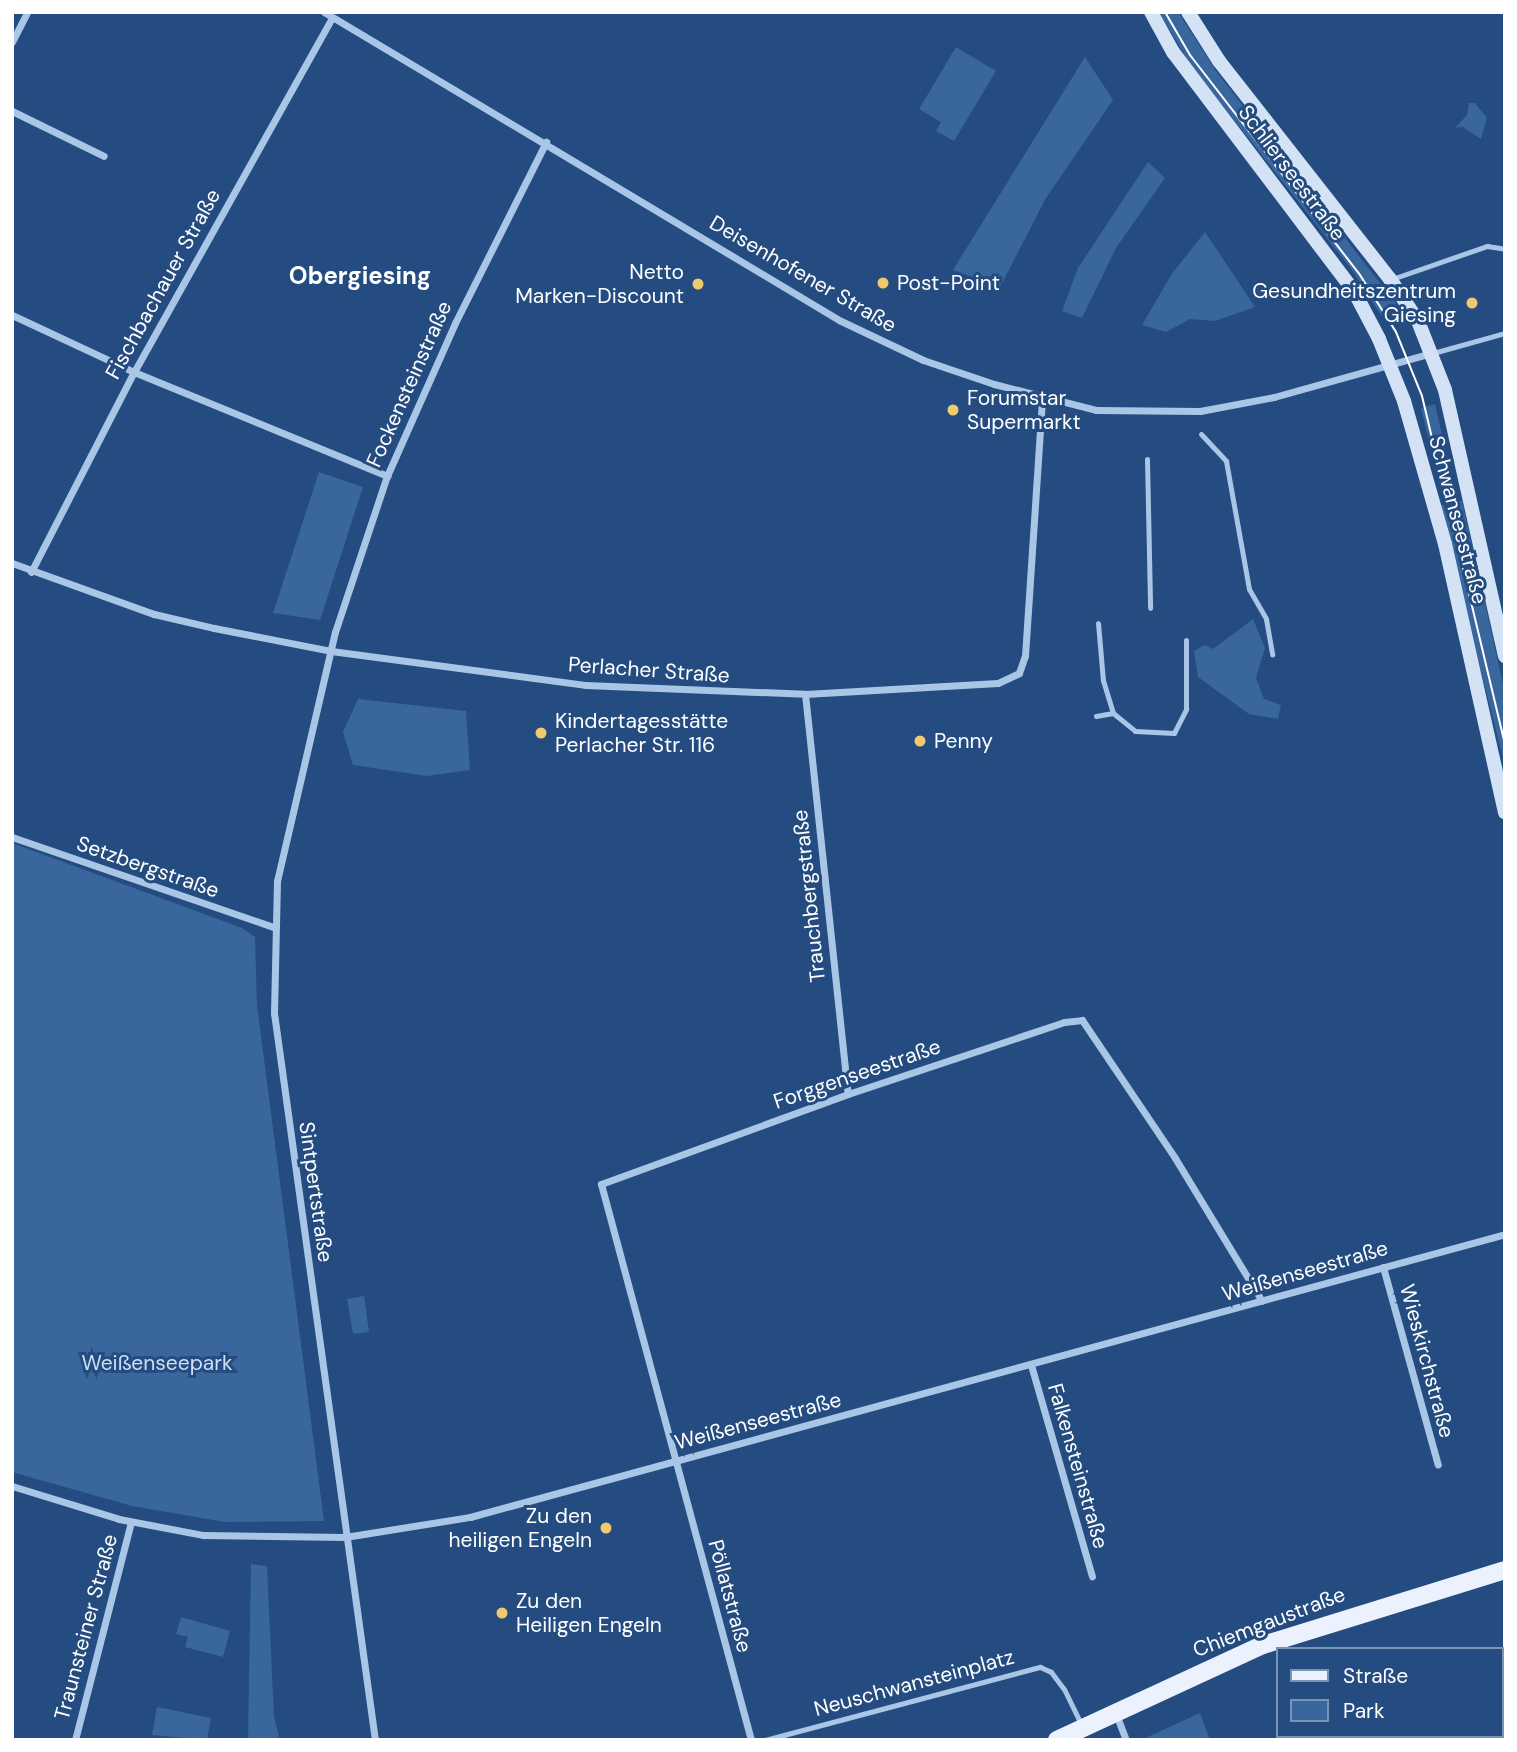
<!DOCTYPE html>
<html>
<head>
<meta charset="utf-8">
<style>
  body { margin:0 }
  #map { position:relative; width:1517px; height:1752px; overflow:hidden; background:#244c80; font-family:"DM Sans",sans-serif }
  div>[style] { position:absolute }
  .green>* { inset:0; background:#38669d }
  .lane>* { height:5px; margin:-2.5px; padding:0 2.5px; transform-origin:2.5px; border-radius:2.5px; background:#aac6e6 }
  .street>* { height:7px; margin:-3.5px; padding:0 3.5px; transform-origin:3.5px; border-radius:3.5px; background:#aac6e6 }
  .secondary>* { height:14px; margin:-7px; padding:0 7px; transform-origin:7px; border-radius:7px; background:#d4e2f6 }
  .primary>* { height:18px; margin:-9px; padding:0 9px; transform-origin:9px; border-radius:9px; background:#ebf2fd }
  .tram>* { height:2px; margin:-1px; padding:0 1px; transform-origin:1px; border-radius:1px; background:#fff }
  .dots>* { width:19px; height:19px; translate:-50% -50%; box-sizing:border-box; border:4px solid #244c80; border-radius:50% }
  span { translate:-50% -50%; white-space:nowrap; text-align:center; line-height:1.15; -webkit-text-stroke:6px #244c80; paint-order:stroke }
  .street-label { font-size:21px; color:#fff }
  .poi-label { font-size:21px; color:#fff }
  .right { translate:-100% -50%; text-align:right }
  .left { translate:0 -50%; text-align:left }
  .park-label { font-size:21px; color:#cddff5 }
  .quarter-label { font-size:24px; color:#fff; font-weight:700 }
  .frame { position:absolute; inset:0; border:14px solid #fff; pointer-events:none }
  .legend { position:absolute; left:1276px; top:1647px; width:228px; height:91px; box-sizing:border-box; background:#244c80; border:2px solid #7c94b3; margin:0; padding:9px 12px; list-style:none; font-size:21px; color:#fff }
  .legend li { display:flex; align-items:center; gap:14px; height:35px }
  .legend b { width:35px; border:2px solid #7c94b3 }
</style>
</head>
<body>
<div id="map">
  <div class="green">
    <i style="clip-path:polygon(1159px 12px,1178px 12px,1216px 71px,1400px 309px,1383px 318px,1352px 270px,1190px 64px)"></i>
    <i style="clip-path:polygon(956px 47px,996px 71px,954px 141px,936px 131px,941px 122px,919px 109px)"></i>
    <i style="clip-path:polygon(1085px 57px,1113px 100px,1046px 198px,1000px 287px,953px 270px)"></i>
    <i style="clip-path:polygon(1469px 103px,1475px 103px,1487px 118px,1481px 139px,1463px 127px,1455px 128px,1467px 115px)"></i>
    <i style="clip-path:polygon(1148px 162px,1165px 178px,1116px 248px,1082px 318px,1062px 311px,1078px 268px)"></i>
    <i style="clip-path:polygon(1205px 232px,1255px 307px,1215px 321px,1190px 319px,1166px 332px,1142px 325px,1171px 275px)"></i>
    <i style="clip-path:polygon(1435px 404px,1457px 501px,1462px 501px,1505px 693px,1505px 766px,1439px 506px,1445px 504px,1421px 408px)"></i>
    <i style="clip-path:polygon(319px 472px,363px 487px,320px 620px,273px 613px)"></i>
    <i style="clip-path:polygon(1253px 619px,1265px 648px,1256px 678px,1264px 699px,1281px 705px,1278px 719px,1249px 714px,1198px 677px,1194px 651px,1205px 645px,1213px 649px)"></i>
    <i style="clip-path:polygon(358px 699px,466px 711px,470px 770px,427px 776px,353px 765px,343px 732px)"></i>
    <i style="clip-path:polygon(12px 843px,242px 928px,255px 937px,257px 1005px,324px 1521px,225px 1522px,132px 1506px,12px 1472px)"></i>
    <i style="clip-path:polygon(364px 1296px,369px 1332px,353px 1334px,347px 1299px)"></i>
    <i style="clip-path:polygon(251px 1564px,267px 1566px,274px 1717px,280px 1740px,248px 1740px)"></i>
    <i style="clip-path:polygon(181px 1617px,230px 1631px,223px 1657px,185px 1647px,188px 1637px,176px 1634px)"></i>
    <i style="clip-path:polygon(157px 1707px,211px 1718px,207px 1740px,152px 1735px)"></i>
    <i style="clip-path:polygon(1200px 1713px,1210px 1740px,1141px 1740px)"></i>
  </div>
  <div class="lane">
    <i style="left:1392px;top:279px;width:101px;rotate:-19.2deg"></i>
    <i style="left:1487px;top:246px;width:18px;rotate:9deg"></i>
    <i style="left:1433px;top:353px;width:75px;rotate:-15.5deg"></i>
    <i style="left:1201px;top:434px;width:37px;rotate:47deg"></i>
    <i style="left:1226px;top:461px;width:130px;rotate:79.8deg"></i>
    <i style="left:1249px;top:589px;width:34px;rotate:60deg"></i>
    <i style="left:1266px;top:619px;width:36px;rotate:80deg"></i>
    <i style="left:1147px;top:459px;width:149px;rotate:88.8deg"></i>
    <i style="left:1113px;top:713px;width:28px;rotate:39deg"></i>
    <i style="left:1135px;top:731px;width:39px;rotate:3deg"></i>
    <i style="left:1174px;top:733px;width:27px;rotate:-63deg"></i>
    <i style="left:1186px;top:709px;width:69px;rotate:-90deg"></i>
    <i style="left:1096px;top:716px;width:17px;rotate:-10deg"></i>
    <i style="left:1113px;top:713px;width:34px;rotate:-107deg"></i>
    <i style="left:1103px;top:681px;width:58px;rotate:-94.9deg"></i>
    <i style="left:765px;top:1740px;width:285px;rotate:-14.9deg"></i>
    <i style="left:1040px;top:1667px;width:12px;rotate:24deg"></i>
    <i style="left:1051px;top:1672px;width:21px;rotate:53deg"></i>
    <i style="left:1064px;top:1689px;width:39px;rotate:64deg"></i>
  </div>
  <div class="street">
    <i style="left:324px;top:12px;width:602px;rotate:30.87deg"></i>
    <i style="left:841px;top:321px;width:91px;rotate:25.4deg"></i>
    <i style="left:923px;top:360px;width:75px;rotate:18.7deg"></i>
    <i style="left:994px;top:384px;width:105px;rotate:14.3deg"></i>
    <i style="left:1096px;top:410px;width:104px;rotate:0.6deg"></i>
    <i style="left:1200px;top:411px;width:75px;rotate:-10.7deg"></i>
    <i style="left:1274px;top:397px;width:164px;rotate:-15.6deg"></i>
    <i style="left:12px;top:42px;width:34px;rotate:-63deg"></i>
    <i style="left:12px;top:111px;width:102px;rotate:26.1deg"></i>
    <i style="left:12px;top:315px;width:135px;rotate:25deg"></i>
    <i style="left:134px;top:372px;width:274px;rotate:22.3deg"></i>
    <i style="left:12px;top:563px;width:151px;rotate:19.8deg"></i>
    <i style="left:154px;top:614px;width:62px;rotate:13.1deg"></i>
    <i style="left:214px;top:628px;width:119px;rotate:11.1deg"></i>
    <i style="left:331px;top:651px;width:256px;rotate:7.6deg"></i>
    <i style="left:585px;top:685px;width:220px;rotate:2.3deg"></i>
    <i style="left:805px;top:694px;width:193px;rotate:-3.3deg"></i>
    <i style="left:998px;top:683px;width:23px;rotate:-25deg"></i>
    <i style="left:1019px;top:673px;width:18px;rotate:-71deg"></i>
    <i style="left:1025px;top:656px;width:259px;rotate:-86.2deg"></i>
    <i style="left:31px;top:572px;width:225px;rotate:-62.8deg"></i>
    <i style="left:134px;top:372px;width:406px;rotate:-60.8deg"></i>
    <i style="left:805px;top:694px;width:402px;rotate:83.9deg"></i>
    <i style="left:12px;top:837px;width:276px;rotate:19deg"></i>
    <i style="left:1383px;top:1267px;width:205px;rotate:74.5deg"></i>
    <i style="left:1031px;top:1365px;width:220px;rotate:73.9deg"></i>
    <i style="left:12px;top:1486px;width:112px;rotate:17.1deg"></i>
    <i style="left:119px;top:1519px;width:86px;rotate:10.8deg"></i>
    <i style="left:203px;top:1535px;width:142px;rotate:0.8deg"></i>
    <i style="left:345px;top:1537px;width:127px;rotate:-9.1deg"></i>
    <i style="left:470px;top:1517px;width:1073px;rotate:-15.29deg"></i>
    <i style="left:1116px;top:1714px;width:28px;rotate:69deg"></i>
    <i style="left:75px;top:1740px;width:225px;rotate:-75.6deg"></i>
    <i style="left:375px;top:1740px;width:734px;rotate:-97.91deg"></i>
    <i style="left:274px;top:1013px;width:132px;rotate:-88.7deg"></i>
    <i style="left:277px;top:881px;width:256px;rotate:-76.9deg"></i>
    <i style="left:335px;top:632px;width:164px;rotate:-71.6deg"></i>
    <i style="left:387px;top:476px;width:167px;rotate:-66deg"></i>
    <i style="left:455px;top:323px;width:203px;rotate:-63.3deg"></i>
    <i style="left:751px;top:1740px;width:576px;rotate:-105.1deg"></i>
    <i style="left:601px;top:1184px;width:263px;rotate:-20deg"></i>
    <i style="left:848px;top:1094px;width:228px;rotate:-18.4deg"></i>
    <i style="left:1064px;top:1022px;width:18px;rotate:-6deg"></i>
    <i style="left:1082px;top:1020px;width:166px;rotate:56deg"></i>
    <i style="left:1175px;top:1158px;width:167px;rotate:58.7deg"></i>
  </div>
  <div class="secondary">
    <i style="left:1151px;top:12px;width:46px;rotate:61.2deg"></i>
    <i style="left:1173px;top:52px;width:302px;rotate:52.9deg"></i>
    <i style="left:1355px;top:293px;width:52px;rotate:62.4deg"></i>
    <i style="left:1379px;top:339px;width:67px;rotate:68deg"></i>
    <i style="left:1404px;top:401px;width:149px;rotate:74deg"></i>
    <i style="left:1445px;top:544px;width:275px;rotate:77.4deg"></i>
    <i style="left:1188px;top:12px;width:58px;rotate:57.7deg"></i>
    <i style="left:1219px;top:61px;width:277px;rotate:51.9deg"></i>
    <i style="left:1390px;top:279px;width:50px;rotate:56.3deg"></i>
    <i style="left:1418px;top:321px;width:74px;rotate:68.6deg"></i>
    <i style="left:1445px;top:390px;width:273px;rotate:77.3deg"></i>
  </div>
  <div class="primary">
    <i style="left:1057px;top:1740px;width:227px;rotate:-24.8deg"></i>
    <i style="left:1263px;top:1645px;width:253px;rotate:-17.2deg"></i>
  </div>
  <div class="tram">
    <i style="left:1165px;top:12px;width:50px;rotate:59.8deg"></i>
    <i style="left:1190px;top:55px;width:278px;rotate:52.3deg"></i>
    <i style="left:1360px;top:275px;width:67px;rotate:57.7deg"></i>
    <i style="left:1396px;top:332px;width:69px;rotate:67.9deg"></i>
    <i style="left:1422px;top:396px;width:358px;rotate:76.6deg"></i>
  </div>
  <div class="dots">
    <i style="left:883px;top:283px;background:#f1ca6d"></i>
    <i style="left:698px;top:284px;background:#f1ca6d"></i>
    <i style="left:1472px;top:303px;background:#f1ca6d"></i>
    <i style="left:953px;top:410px;background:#f1ca6d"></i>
    <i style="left:541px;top:733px;background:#f1ca6d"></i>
    <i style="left:920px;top:741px;background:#f1ca6d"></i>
    <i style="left:606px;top:1528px;background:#f1ca6d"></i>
    <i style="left:502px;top:1613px;background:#f1ca6d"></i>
  </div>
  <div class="street-label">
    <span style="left:1292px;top:173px;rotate:53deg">Schlierseestraße</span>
    <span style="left:803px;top:274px;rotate:30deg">Deisenhofener Straße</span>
    <span style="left:163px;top:284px;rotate:-61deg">Fischbachauer Straße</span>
    <span style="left:409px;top:384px;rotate:-66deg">Fockensteinstraße</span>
    <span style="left:1458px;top:520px;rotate:75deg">Schwanseestraße</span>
    <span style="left:649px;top:670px;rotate:4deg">Perlacher Straße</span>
    <span style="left:148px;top:867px;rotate:19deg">Setzbergstraße</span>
    <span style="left:809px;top:896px;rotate:-96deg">Trauchbergstraße</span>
    <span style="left:857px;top:1074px;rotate:-19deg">Forggenseestraße</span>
    <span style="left:316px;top:1192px;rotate:82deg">Sintpertstraße</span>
    <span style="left:1305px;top:1271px;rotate:-16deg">Weißenseestraße</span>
    <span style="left:1427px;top:1361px;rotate:75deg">Wieskirchstraße</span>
    <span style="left:758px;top:1421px;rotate:-15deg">Weißenseestraße</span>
    <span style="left:1078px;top:1466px;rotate:74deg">Falkensteinstraße</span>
    <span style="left:730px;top:1596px;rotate:75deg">Pöllatstraße</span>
    <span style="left:1269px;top:1622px;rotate:-21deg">Chiemgaustraße</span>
    <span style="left:86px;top:1627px;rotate:-75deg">Traunsteiner Straße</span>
    <span style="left:914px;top:1683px;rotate:-15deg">Neuschwansteinplatz</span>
  </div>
  <div class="poi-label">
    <span class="right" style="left:684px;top:284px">Netto<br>Marken-Discount</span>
    <span class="left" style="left:897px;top:283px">Post-Point</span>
    <span class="right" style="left:1456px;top:303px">Gesundheitszentrum<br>Giesing</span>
    <span class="left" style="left:967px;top:410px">Forumstar<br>Supermarkt</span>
    <span class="left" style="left:555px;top:733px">Kindertagesstätte<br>Perlacher Str. 116</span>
    <span class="left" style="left:934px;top:741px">Penny</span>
    <span class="right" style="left:592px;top:1528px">Zu den<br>heiligen Engeln</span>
    <span class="left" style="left:516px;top:1613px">Zu den<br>Heiligen Engeln</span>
  </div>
  <div class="park-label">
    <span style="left:157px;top:1363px">Weißenseepark</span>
  </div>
  <div class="quarter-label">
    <span style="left:360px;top:276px">Obergiesing</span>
  </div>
  <div class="frame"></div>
  <ul class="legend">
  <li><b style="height:9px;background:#ebf2fd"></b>Straße</li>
  <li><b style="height:19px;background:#38669d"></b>Park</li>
  </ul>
</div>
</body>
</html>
